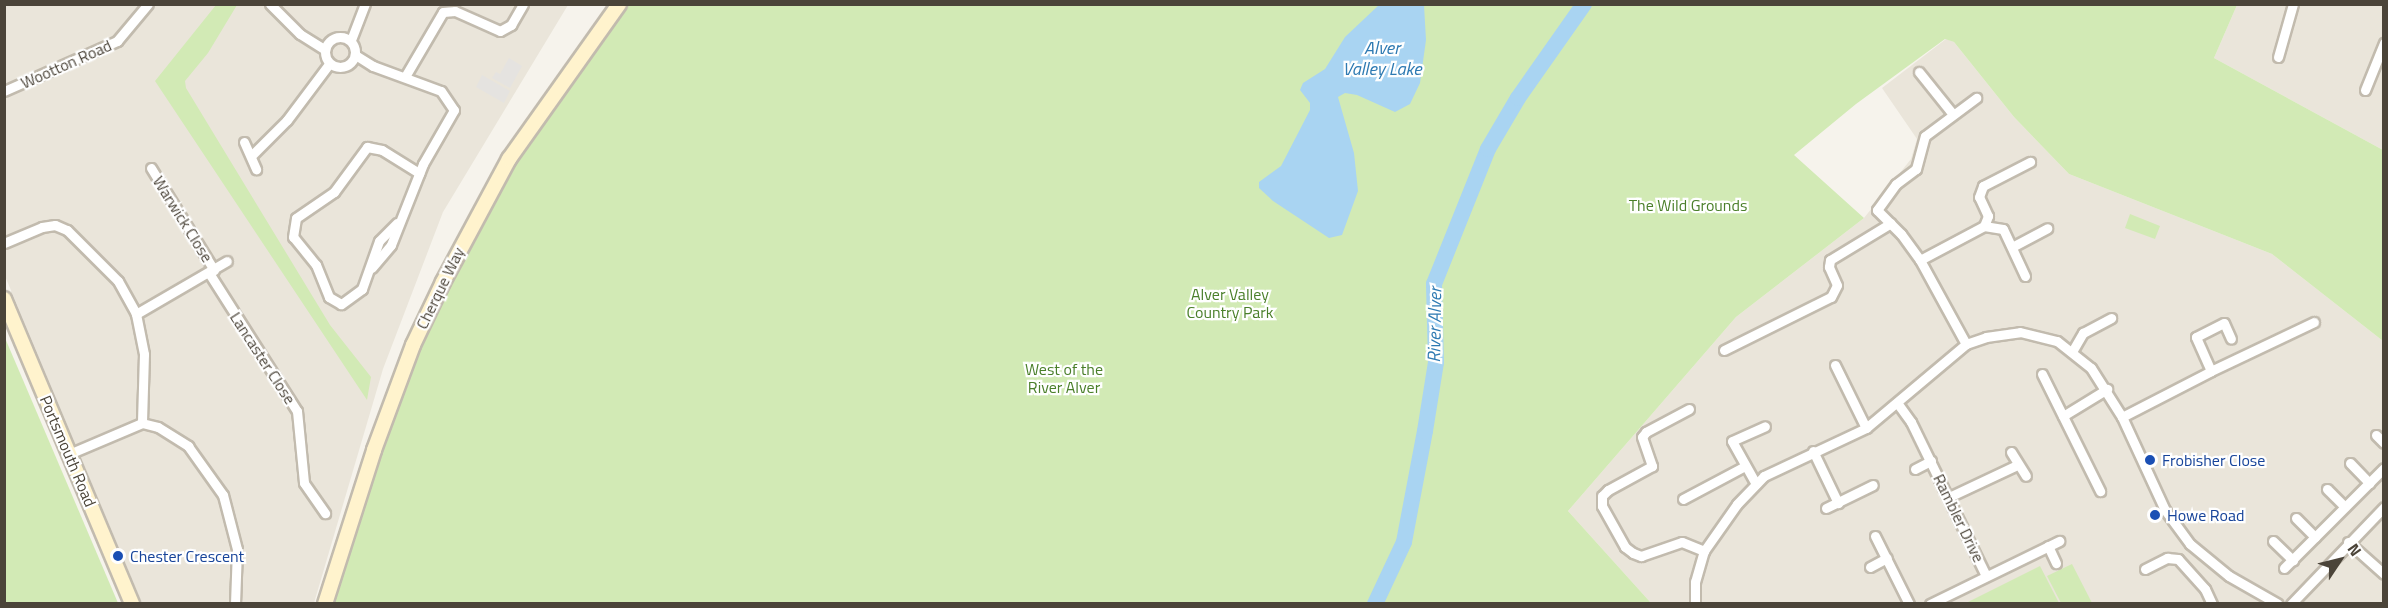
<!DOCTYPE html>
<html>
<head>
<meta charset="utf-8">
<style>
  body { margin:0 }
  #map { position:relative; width:2388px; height:608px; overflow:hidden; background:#f6f3ec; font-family:"Titillium Web",sans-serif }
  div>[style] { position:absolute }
  .residential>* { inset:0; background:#eae5da }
  .green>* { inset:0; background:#d2eab5 }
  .parking>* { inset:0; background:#e5e3e0 }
  .water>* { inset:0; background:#a9d4f2 }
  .river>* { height:16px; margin:-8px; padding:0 8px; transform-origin:8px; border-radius:8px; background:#a9d4f2 }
  .roads { filter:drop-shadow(2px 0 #c2bbae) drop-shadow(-2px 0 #c2bbae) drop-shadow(0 2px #c2bbae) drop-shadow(0 -2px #c2bbae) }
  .street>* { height:9px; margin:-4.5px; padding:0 4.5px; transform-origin:4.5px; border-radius:4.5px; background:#fff }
  .street>.ring { margin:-4.5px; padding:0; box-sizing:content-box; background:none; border:9px solid #fff; border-radius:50% }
  .secondary>* { height:14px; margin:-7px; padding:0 7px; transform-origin:7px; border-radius:7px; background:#fff3cd }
  .dots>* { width:16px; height:16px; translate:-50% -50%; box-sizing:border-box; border:3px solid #fff; border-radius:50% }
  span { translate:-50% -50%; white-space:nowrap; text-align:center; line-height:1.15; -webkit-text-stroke:4.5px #fff; paint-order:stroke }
  .street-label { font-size:16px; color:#4b4439 }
  .park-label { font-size:16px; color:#4a7f2a }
  .transit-label { font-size:16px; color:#164399 }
  .left { translate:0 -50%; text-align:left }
  .water-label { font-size:18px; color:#2e7ab2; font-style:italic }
  .frame { position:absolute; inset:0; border:6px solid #4b4439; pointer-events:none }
  .north { position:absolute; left:2310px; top:530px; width:60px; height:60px; -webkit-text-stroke:4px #fff; paint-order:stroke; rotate:55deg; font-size:16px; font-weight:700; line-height:24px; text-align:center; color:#4b4439 }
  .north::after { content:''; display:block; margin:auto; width:21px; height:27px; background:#4b4439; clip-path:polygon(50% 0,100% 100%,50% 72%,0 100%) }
</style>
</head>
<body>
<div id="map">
  <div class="residential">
    <i style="clip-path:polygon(4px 5px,568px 5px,443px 212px,383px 369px,314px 603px,142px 603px,5px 276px)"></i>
    <i style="clip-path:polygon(2237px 5px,2383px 5px,2383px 150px,2214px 58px)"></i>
    <i style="clip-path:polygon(1946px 39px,1954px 42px,2014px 117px,2069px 174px,2272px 254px,2383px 341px,2383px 603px,1651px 603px,1568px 511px,1736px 317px,1864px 218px,1911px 159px,1917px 139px,1882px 88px)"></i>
  </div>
  <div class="green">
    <i style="clip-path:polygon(216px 5px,237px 5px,208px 53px,185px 81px,186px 88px,330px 325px,371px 377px,367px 400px,155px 81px)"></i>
    <i style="clip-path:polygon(622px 5px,2237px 5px,2214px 58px,2383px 150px,2383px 341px,2272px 254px,2069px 174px,2014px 117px,1954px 42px,1945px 39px,1856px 104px,1794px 155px,1864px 218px,1736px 317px,1568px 511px,1651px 603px,331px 604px,374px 450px,474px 220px)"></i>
    <i style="clip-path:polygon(2130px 214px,2160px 226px,2155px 239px,2125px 228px)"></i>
    <i style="clip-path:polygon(5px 338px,23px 380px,118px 603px,5px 603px)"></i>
    <i style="clip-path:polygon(2072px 564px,2092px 603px,2061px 603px,2047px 576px)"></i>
    <i style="clip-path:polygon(2040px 566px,2059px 603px,1966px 603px)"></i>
  </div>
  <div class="parking">
    <i style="clip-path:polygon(509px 58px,522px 66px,510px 88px,492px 78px,496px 72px,500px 74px)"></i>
    <i style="clip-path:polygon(482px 75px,510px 91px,504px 103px,476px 87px)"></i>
  </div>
  <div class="water">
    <i style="clip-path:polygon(1380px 4px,1424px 5px,1426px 40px,1420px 83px,1410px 104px,1395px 112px,1357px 95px,1345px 93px,1338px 97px,1354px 153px,1358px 191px,1342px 235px,1329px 238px,1273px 201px,1259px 188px,1259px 182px,1281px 166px,1310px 110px,1310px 103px,1300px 90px,1303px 83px,1325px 69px,1345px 37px)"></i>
  </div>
  <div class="river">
    <i style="left:1375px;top:604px;width:68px;rotate:-64.9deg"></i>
    <i style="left:1404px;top:542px;width:113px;rotate:-79.3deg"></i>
    <i style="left:1425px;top:431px;width:70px;rotate:-80.9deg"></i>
    <i style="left:1436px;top:362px;width:78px;rotate:-91.5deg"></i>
    <i style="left:1434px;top:284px;width:145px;rotate:-68.2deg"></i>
    <i style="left:1488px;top:149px;width:59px;rotate:-59.5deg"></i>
    <i style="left:1518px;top:98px;width:115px;rotate:-54.9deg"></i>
  </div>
  <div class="roads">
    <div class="street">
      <i style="left:270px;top:4px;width:42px;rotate:45deg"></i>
      <i style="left:300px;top:34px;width:28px;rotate:32deg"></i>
      <i class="ring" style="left:325px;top:37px;width:21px;height:21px"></i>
      <i style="left:351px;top:40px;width:39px;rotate:-69deg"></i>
      <i style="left:357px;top:56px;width:19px;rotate:32deg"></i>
      <i style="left:373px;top:66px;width:72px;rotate:20.2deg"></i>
      <i style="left:441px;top:91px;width:23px;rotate:56deg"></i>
      <i style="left:454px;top:110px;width:62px;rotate:119.9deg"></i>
      <i style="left:423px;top:164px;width:87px;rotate:111.6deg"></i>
      <i style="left:391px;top:245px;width:30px;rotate:130deg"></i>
      <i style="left:2278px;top:57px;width:55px;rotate:-74.2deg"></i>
      <i style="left:1919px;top:72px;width:53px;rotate:51.2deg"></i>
      <i style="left:406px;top:75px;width:73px;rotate:-59.6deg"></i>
      <i style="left:443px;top:12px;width:12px;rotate:-5deg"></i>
      <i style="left:455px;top:11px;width:49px;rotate:24deg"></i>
      <i style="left:500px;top:31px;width:13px;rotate:-29deg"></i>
      <i style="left:511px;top:25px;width:24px;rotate:-60deg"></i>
      <i style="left:2365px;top:90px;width:51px;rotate:-68deg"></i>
      <i style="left:4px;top:91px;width:124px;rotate:-23.9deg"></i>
      <i style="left:117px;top:41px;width:48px;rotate:-50deg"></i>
      <i style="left:244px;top:142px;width:30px;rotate:66deg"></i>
      <i style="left:252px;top:155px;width:49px;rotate:-45deg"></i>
      <i style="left:287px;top:120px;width:70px;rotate:-53.1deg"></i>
      <i style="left:151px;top:168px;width:120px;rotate:58.3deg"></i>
      <i style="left:397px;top:223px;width:25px;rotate:135deg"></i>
      <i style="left:379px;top:241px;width:51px;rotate:109.5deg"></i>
      <i style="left:362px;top:289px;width:26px;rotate:144deg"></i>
      <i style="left:341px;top:304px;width:14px;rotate:-150deg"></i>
      <i style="left:329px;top:297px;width:35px;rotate:-112deg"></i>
      <i style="left:316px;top:265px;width:36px;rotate:-129deg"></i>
      <i style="left:293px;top:237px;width:19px;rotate:-81deg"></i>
      <i style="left:296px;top:218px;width:46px;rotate:-34.4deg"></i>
      <i style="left:334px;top:192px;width:56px;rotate:-53.7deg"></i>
      <i style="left:367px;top:147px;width:15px;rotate:11deg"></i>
      <i style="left:382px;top:150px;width:44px;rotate:31.9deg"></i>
      <i style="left:1984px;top:226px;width:19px;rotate:9deg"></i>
      <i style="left:2003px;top:229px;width:52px;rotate:64.9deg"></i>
      <i style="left:4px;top:243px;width:41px;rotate:-22.8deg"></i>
      <i style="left:42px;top:227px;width:13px;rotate:-9deg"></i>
      <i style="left:55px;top:225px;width:13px;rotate:23deg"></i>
      <i style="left:67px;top:230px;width:72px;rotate:45deg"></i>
      <i style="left:118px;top:281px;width:38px;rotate:61deg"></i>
      <i style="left:136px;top:314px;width:41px;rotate:78.7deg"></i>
      <i style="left:144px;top:354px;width:69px;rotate:91.7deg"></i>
      <i style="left:142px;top:423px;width:79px;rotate:157deg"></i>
      <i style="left:2012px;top:247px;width:40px;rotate:-28deg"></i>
      <i style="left:1920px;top:260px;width:72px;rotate:-28deg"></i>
      <i style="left:1984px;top:226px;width:11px;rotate:-68deg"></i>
      <i style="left:1988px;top:216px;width:21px;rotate:-115deg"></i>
      <i style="left:1979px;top:197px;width:12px;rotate:-70deg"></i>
      <i style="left:1983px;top:186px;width:53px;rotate:-27.1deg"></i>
      <i style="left:209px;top:273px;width:164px;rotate:57.5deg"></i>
      <i style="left:297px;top:411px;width:72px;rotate:84.4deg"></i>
      <i style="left:304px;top:483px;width:37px;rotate:55deg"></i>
      <i style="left:136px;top:314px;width:105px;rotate:-30.2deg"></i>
      <i style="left:1966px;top:344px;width:96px;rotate:-118.7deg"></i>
      <i style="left:1920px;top:260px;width:32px;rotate:-126deg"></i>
      <i style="left:1901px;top:234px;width:34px;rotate:-135deg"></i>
      <i style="left:1877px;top:210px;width:32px;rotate:-54deg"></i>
      <i style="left:1896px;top:184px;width:25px;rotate:-37deg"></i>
      <i style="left:1916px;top:169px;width:34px;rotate:-75deg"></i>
      <i style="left:1925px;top:136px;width:64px;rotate:-36.7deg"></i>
      <i style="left:1724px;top:350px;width:119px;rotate:-26.4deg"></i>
      <i style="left:1831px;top:297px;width:13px;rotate:-63deg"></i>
      <i style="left:1837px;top:285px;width:20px;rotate:-114deg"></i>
      <i style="left:1829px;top:267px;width:7px;rotate:-82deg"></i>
      <i style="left:1830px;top:260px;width:71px;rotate:-31.2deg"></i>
      <i style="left:2073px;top:350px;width:20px;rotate:-60deg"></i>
      <i style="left:2083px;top:333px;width:32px;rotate:-28deg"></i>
      <i style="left:1835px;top:365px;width:70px;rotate:63.8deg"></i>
      <i style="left:2211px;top:371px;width:114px;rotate:-25.4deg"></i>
      <i style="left:2042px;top:374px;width:131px;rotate:63.6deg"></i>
      <i style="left:1898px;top:404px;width:22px;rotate:54deg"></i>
      <i style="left:1911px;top:422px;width:171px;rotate:64deg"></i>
      <i style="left:1689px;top:409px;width:49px;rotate:151.9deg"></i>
      <i style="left:1646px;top:432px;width:6px;rotate:129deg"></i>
      <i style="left:1642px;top:437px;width:31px;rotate:71deg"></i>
      <i style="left:1652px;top:466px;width:50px;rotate:151.4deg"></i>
      <i style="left:1608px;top:490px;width:8px;rotate:135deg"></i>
      <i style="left:1602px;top:496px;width:10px;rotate:90deg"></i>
      <i style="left:1602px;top:506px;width:47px;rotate:60.7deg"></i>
      <i style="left:1625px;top:547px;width:10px;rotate:37deg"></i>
      <i style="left:1633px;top:553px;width:9px;rotate:21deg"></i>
      <i style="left:1641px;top:556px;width:43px;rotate:-18.9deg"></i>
      <i style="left:1682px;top:542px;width:24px;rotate:22deg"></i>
      <i style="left:2063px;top:416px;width:52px;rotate:-31.5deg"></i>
      <i style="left:2122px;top:417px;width:100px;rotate:-27.3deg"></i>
      <i style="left:2211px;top:371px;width:37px;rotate:-114deg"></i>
      <i style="left:2196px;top:337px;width:31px;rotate:-27deg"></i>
      <i style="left:2224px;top:323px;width:17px;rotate:66deg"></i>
      <i style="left:142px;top:423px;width:16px;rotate:14deg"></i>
      <i style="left:158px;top:427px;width:36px;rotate:32deg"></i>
      <i style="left:188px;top:446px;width:60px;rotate:54.5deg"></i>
      <i style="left:223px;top:495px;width:56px;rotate:75.5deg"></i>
      <i style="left:237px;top:549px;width:55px;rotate:92.1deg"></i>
      <i style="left:2376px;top:435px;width:11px;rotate:45deg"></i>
      <i style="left:1813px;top:451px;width:58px;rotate:64.3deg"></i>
      <i style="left:2011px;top:452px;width:28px;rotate:58deg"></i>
      <i style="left:2350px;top:463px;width:28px;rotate:46deg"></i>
      <i style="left:1915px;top:469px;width:18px;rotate:-27deg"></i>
      <i style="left:1756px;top:484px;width:49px;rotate:-119.2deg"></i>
      <i style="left:1732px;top:441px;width:36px;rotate:-24deg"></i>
      <i style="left:2327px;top:489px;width:25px;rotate:45deg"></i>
      <i style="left:1949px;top:497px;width:75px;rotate:-25.2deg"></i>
      <i style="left:1683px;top:499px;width:70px;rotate:-28deg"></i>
      <i style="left:1826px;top:508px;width:52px;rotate:-26.1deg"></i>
      <i style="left:2296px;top:518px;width:27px;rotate:45deg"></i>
      <i style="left:1875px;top:536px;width:76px;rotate:63.4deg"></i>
      <i style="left:2273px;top:541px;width:28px;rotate:44deg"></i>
      <i style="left:2348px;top:542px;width:48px;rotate:41.6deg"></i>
      <i style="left:2048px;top:546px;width:19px;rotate:65deg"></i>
      <i style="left:1870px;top:567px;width:19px;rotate:-28deg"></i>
      <i style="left:2284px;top:568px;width:141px;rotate:-45deg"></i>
      <i style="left:2145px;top:569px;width:25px;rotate:-27deg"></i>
      <i style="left:2167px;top:558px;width:11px;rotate:5deg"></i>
      <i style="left:2178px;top:559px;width:40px;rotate:48deg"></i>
      <i style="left:2205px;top:589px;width:17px;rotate:65deg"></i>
      <i style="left:1695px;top:604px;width:22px;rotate:-90deg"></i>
      <i style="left:1695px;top:582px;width:32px;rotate:-74deg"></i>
      <i style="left:1704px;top:551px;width:57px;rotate:-54.9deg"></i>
      <i style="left:1737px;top:504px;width:39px;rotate:-46deg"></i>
      <i style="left:1764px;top:476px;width:113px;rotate:-25.2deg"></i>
      <i style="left:1866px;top:428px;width:131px;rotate:-40deg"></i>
      <i style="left:1966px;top:344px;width:21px;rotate:-19deg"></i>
      <i style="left:1986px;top:337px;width:34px;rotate:-8deg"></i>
      <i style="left:2020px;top:332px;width:38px;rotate:14deg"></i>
      <i style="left:2057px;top:341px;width:43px;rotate:38.5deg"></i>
      <i style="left:2091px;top:368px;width:58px;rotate:57.7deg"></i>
      <i style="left:2122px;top:417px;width:102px;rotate:65.2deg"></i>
      <i style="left:2165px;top:510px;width:42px;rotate:53.7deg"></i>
      <i style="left:2190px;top:544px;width:50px;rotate:39.4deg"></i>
      <i style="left:2229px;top:576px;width:56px;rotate:29.7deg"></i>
      <i style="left:1930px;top:604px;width:144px;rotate:-26deg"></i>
      <i style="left:2291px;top:604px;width:134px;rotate:-46.2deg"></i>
    </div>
    <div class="secondary">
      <i style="left:4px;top:299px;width:331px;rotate:67.2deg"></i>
      <i style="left:325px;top:604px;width:162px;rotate:-72.3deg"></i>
      <i style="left:374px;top:450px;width:112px;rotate:-69.6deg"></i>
      <i style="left:413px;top:345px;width:70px;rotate:-64.5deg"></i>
      <i style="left:443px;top:282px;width:140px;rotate:-61.8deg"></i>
      <i style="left:509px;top:159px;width:190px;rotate:-54.6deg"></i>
    </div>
  </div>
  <div class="dots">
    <i style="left:2150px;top:460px;background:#1a4fb4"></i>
    <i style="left:2155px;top:515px;background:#1a4fb4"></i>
    <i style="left:118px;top:556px;background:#1a4fb4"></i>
  </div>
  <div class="street-label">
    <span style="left:66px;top:64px;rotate:-24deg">Wootton Road</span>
    <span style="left:183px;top:219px;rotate:58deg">Warwick Close</span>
    <span style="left:440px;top:288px;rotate:-64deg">Cherque Way</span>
    <span style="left:263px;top:358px;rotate:57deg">Lancaster Close</span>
    <span style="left:68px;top:451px;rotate:67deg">Portsmouth Road</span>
    <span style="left:1959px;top:518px;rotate:64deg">Rambler Drive</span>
  </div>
  <div class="park-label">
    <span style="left:1688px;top:205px">The Wild Grounds</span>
    <span style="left:1230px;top:303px">Alver Valley<br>Country Park</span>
    <span style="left:1064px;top:378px">West of the<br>River Alver</span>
  </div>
  <div class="transit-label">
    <span class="left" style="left:2162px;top:460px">Frobisher Close</span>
    <span class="left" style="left:2167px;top:515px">Howe Road</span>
    <span class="left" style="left:130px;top:556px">Chester Crescent</span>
  </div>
  <div class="water-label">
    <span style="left:1382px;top:59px">Alver<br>Valley Lake</span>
    <span style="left:1435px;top:325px;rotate:-89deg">River Alver</span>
  </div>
  <div class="frame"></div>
  <div class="north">N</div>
</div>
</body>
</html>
